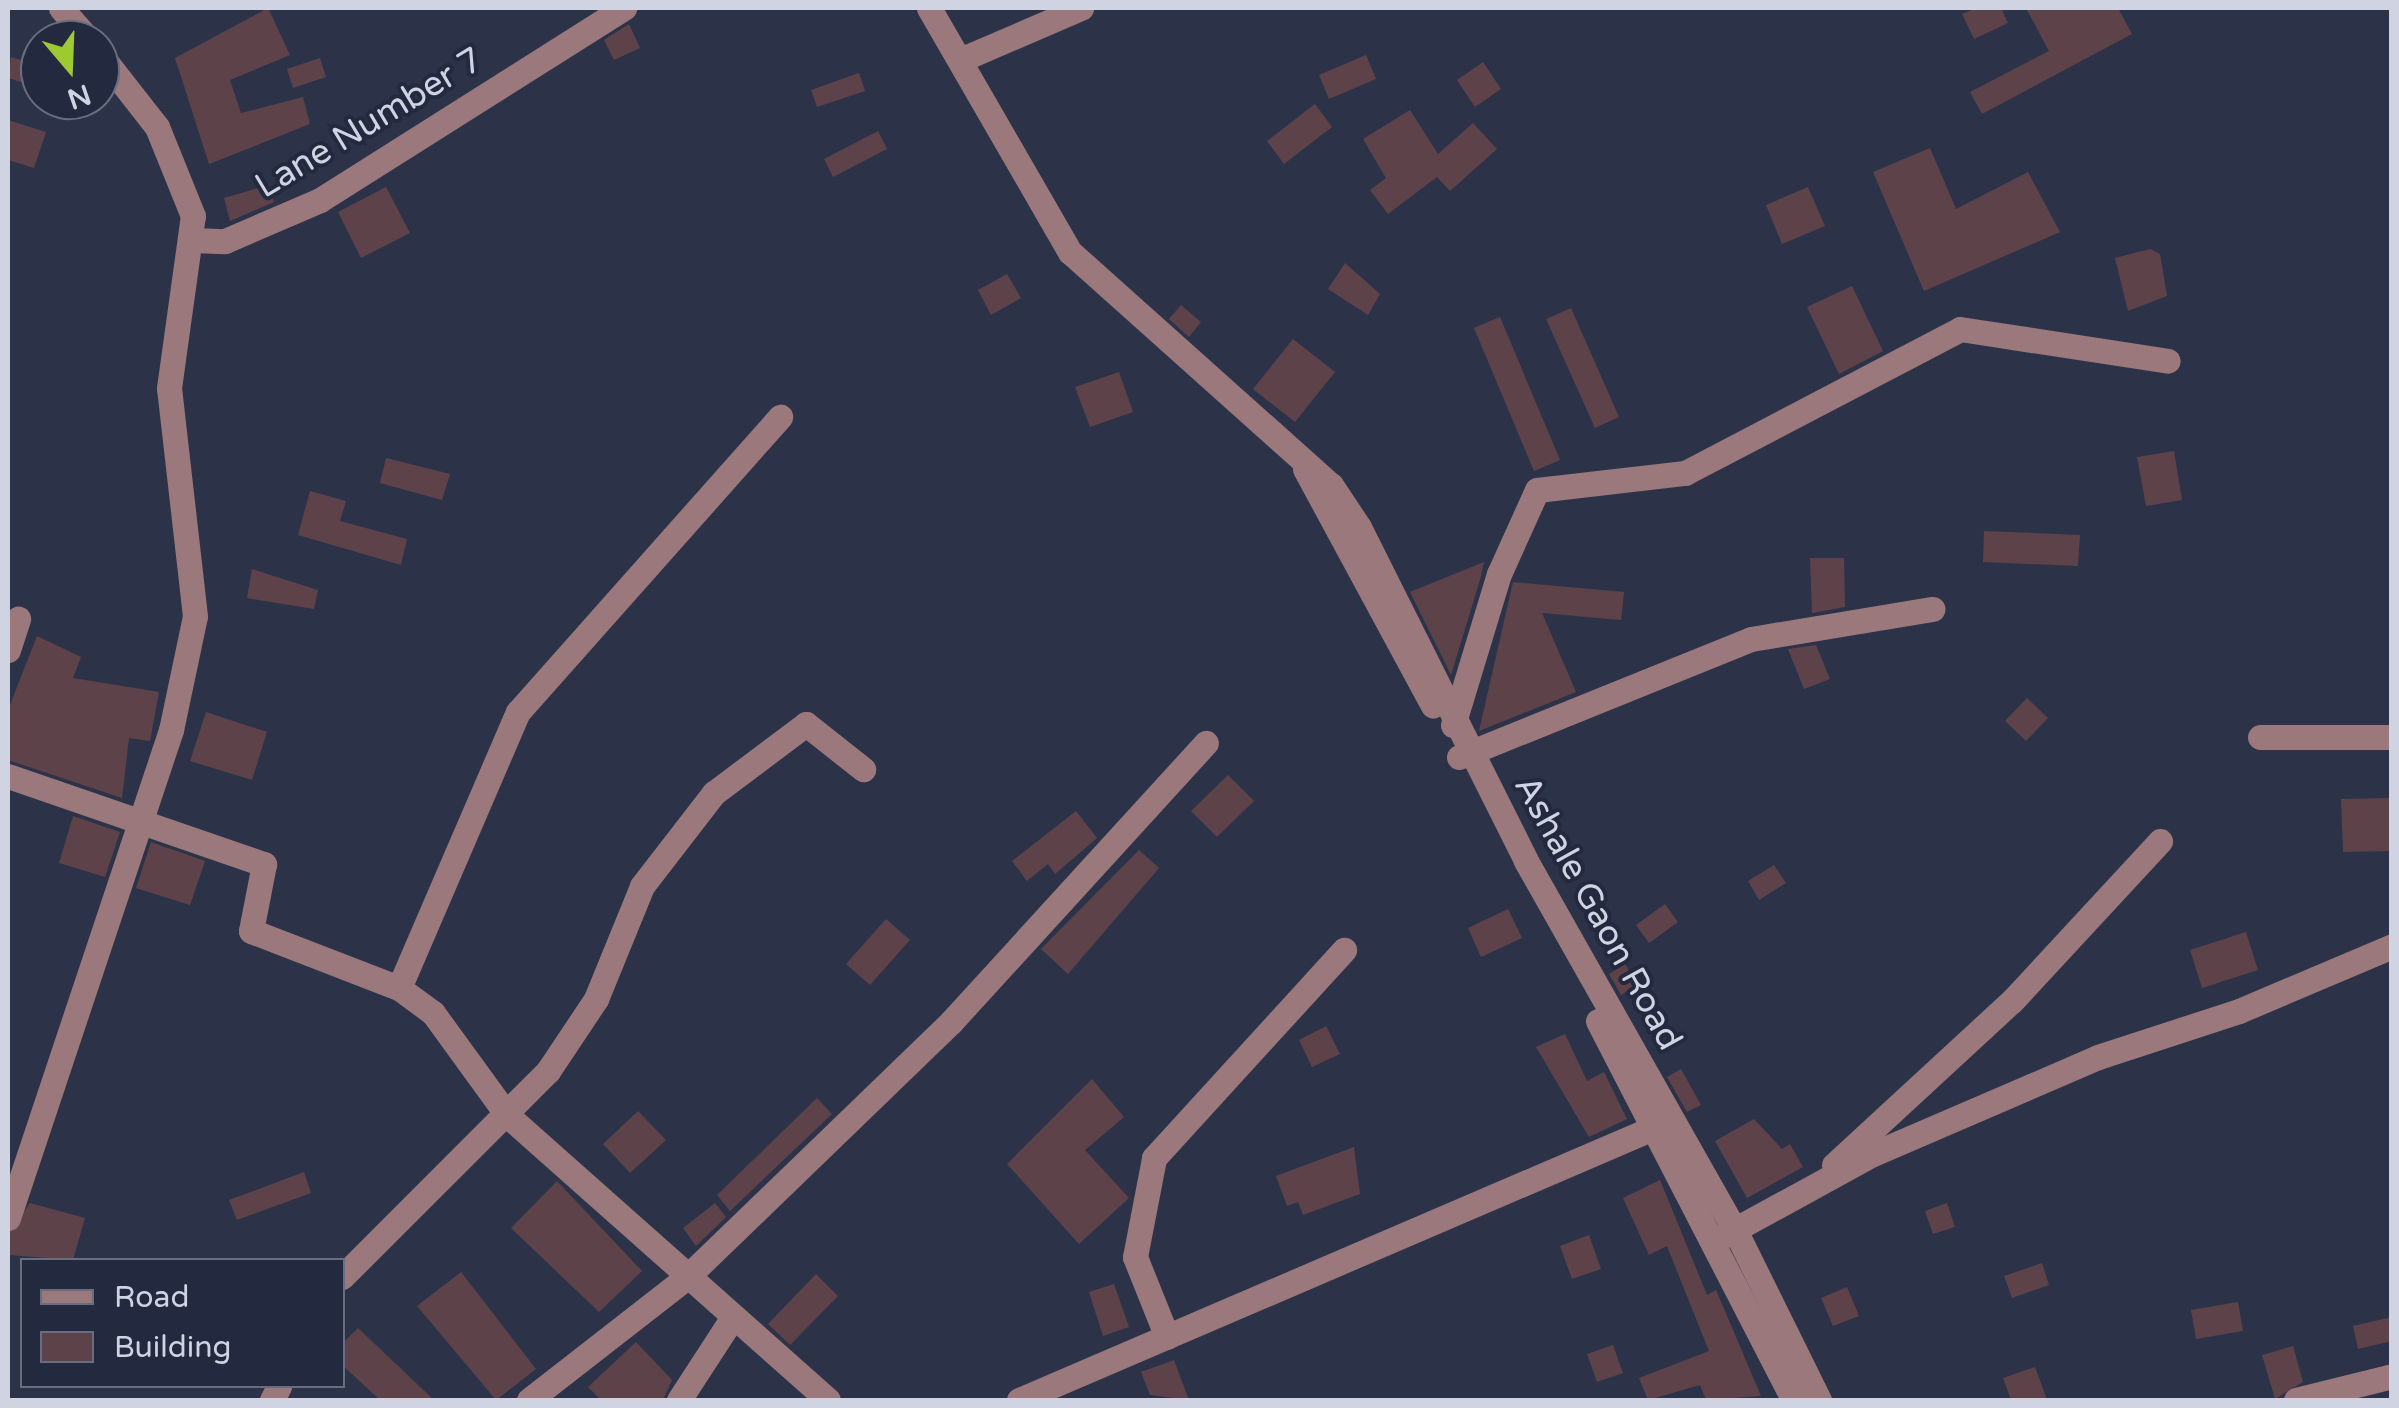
<!DOCTYPE html>
<html>
<head>
<meta charset="utf-8">
<style>
  body { margin:0 }
  #map { position:relative; width:2399px; height:1408px; overflow:hidden; background:#2c3349; font-family:"Varela Round",sans-serif }
  div>[style] { position:absolute }
  .building>* { inset:0; background:#5e424a }
  .minor>* { height:25px; margin:-12.5px; padding:0 12.5px; transform-origin:12.5px; border-radius:12.5px; background:#9a787c }
  span { translate:-50% -50%; white-space:nowrap; text-align:center; line-height:1.15; -webkit-text-stroke:8px #23293f; paint-order:stroke }
  .street-label { font-size:35px; color:#cfd3e2 }
  .frame { position:absolute; inset:0; border:10px solid #cfd3e2; pointer-events:none }
  .legend { position:absolute; left:20px; top:1258px; width:325px; height:130px; box-sizing:border-box; background:#23293f; border:2px solid #686d80; margin:0; padding:12px 18px; list-style:none; font-size:30px; color:#cfd3e2 }
  .legend li { display:flex; align-items:center; gap:20px; height:50px }
  .legend b { width:50px; border:2px solid #686d80 }
  .north { position:absolute; left:20px; top:20px; width:100px; height:100px; box-sizing:border-box; background:#23293f; border:2px solid #686d80; border-radius:50%; rotate:161deg; font-size:28px; font-weight:700; line-height:40px; text-align:center; color:#cfd3e2 }
  .north::after { content:''; display:block; margin:auto; width:35px; height:45px; background:#9eca2e; clip-path:polygon(50% 0,100% 100%,50% 72%,0 100%) }
</style>
</head>
<body>
<div id="map">
  <div class="building">
    <i style="clip-path:polygon(268px 8px,290px 55px,230px 80px,241px 113px,303px 97px,310px 124px,209px 164px,175px 58px)"></i>
    <i style="clip-path:polygon(1976px 8px,2001px 8px,2008px 23px,1974px 39px,1962px 14px)"></i>
    <i style="clip-path:polygon(2026px 8px,2118px 8px,2132px 34px,1982px 114px,1970px 92px,2049px 51px)"></i>
    <i style="clip-path:polygon(629px 24px,640px 48px,614px 60px,604px 40px)"></i>
    <i style="clip-path:polygon(1366px 55px,1376px 79px,1329px 99px,1319px 75px)"></i>
    <i style="clip-path:polygon(11px 57px,40px 66px,40px 88px,8px 78px)"></i>
    <i style="clip-path:polygon(320px 58px,326px 77px,293px 88px,287px 69px)"></i>
    <i style="clip-path:polygon(1483px 62px,1501px 89px,1475px 107px,1457px 80px)"></i>
    <i style="clip-path:polygon(859px 73px,865px 91px,817px 107px,811px 90px)"></i>
    <i style="clip-path:polygon(1315px 104px,1332px 127px,1284px 164px,1267px 141px)"></i>
    <i style="clip-path:polygon(1410px 110px,1438px 154px,1473px 123px,1497px 149px,1450px 191px,1437px 177px,1388px 214px,1370px 190px,1386px 178px,1363px 139px)"></i>
    <i style="clip-path:polygon(8px 120px,46px 132px,34px 168px,8px 160px)"></i>
    <i style="clip-path:polygon(878px 131px,887px 149px,833px 177px,824px 159px)"></i>
    <i style="clip-path:polygon(1930px 148px,1956px 209px,2028px 172px,2060px 232px,1924px 291px,1873px 172px)"></i>
    <i style="clip-path:polygon(269px 185px,274px 202px,230px 221px,224px 198px)"></i>
    <i style="clip-path:polygon(386px 187px,410px 233px,361px 258px,338px 212px)"></i>
    <i style="clip-path:polygon(1808px 187px,1825px 226px,1782px 244px,1766px 205px)"></i>
    <i style="clip-path:polygon(2150px 249px,2160px 254px,2167px 296px,2128px 311px,2115px 258px)"></i>
    <i style="clip-path:polygon(1345px 263px,1380px 294px,1368px 315px,1328px 289px)"></i>
    <i style="clip-path:polygon(1007px 274px,1021px 298px,991px 315px,978px 290px)"></i>
    <i style="clip-path:polygon(1852px 286px,1883px 351px,1839px 374px,1807px 307px)"></i>
    <i style="clip-path:polygon(1181px 305px,1201px 322px,1189px 337px,1169px 319px)"></i>
    <i style="clip-path:polygon(1571px 308px,1619px 417px,1595px 428px,1546px 319px)"></i>
    <i style="clip-path:polygon(1500px 317px,1560px 460px,1534px 471px,1474px 328px)"></i>
    <i style="clip-path:polygon(1293px 339px,1335px 372px,1295px 422px,1253px 389px)"></i>
    <i style="clip-path:polygon(1119px 372px,1133px 412px,1090px 427px,1075px 387px)"></i>
    <i style="clip-path:polygon(2174px 451px,2182px 500px,2146px 506px,2137px 457px)"></i>
    <i style="clip-path:polygon(386px 458px,450px 474px,442px 500px,380px 483px)"></i>
    <i style="clip-path:polygon(310px 491px,346px 501px,340px 521px,407px 539px,401px 565px,298px 535px)"></i>
    <i style="clip-path:polygon(1984px 531px,2080px 535px,2078px 566px,1983px 562px)"></i>
    <i style="clip-path:polygon(1810px 558px,1844px 558px,1845px 607px,1812px 613px)"></i>
    <i style="clip-path:polygon(1484px 562px,1480px 580px,1451px 675px,1410px 592px)"></i>
    <i style="clip-path:polygon(252px 569px,318px 590px,314px 609px,247px 598px)"></i>
    <i style="clip-path:polygon(1513px 582px,1624px 592px,1621px 620px,1542px 613px,1576px 692px,1479px 731px)"></i>
    <i style="clip-path:polygon(37px 636px,81px 657px,73px 678px,159px 692px,150px 741px,129px 738px,122px 798px,8px 760px,8px 710px)"></i>
    <i style="clip-path:polygon(1816px 645px,1830px 679px,1804px 689px,1788px 649px)"></i>
    <i style="clip-path:polygon(2027px 698px,2048px 718px,2026px 741px,2005px 721px)"></i>
    <i style="clip-path:polygon(206px 712px,267px 732px,252px 780px,190px 761px)"></i>
    <i style="clip-path:polygon(1228px 775px,1254px 801px,1217px 837px,1191px 811px)"></i>
    <i style="clip-path:polygon(2392px 798px,2392px 851px,2343px 852px,2341px 799px)"></i>
    <i style="clip-path:polygon(1076px 811px,1097px 838px,1055px 874px,1048px 864px,1027px 881px,1012px 861px)"></i>
    <i style="clip-path:polygon(73px 816px,120px 832px,105px 877px,59px 863px)"></i>
    <i style="clip-path:polygon(151px 842px,205px 861px,190px 905px,136px 888px)"></i>
    <i style="clip-path:polygon(1139px 850px,1159px 868px,1068px 974px,1041px 949px)"></i>
    <i style="clip-path:polygon(1774px 865px,1786px 883px,1759px 900px,1748px 881px)"></i>
    <i style="clip-path:polygon(1665px 904px,1678px 922px,1649px 943px,1636px 925px)"></i>
    <i style="clip-path:polygon(1508px 909px,1522px 938px,1481px 957px,1468px 928px)"></i>
    <i style="clip-path:polygon(886px 919px,910px 940px,870px 985px,846px 964px)"></i>
    <i style="clip-path:polygon(2246px 932px,2258px 970px,2202px 988px,2190px 950px)"></i>
    <i style="clip-path:polygon(1625px 964px,1638px 984px,1621px 995px,1609px 974px)"></i>
    <i style="clip-path:polygon(1326px 1026px,1340px 1054px,1312px 1067px,1299px 1040px)"></i>
    <i style="clip-path:polygon(1565px 1034px,1587px 1081px,1604px 1072px,1627px 1119px,1589px 1137px,1536px 1047px)"></i>
    <i style="clip-path:polygon(1681px 1069px,1701px 1105px,1687px 1112px,1667px 1077px)"></i>
    <i style="clip-path:polygon(1092px 1079px,1124px 1117px,1085px 1150px,1129px 1198px,1079px 1244px,1007px 1164px)"></i>
    <i style="clip-path:polygon(817px 1098px,832px 1114px,730px 1211px,717px 1195px)"></i>
    <i style="clip-path:polygon(638px 1111px,666px 1140px,630px 1173px,603px 1144px)"></i>
    <i style="clip-path:polygon(1754px 1119px,1782px 1149px,1790px 1144px,1803px 1167px,1747px 1198px,1715px 1141px)"></i>
    <i style="clip-path:polygon(1354px 1147px,1360px 1194px,1303px 1215px,1298px 1202px,1287px 1206px,1276px 1176px)"></i>
    <i style="clip-path:polygon(304px 1172px,311px 1193px,237px 1220px,229px 1200px)"></i>
    <i style="clip-path:polygon(1660px 1180px,1707px 1295px,1716px 1290px,1761px 1396px,1706px 1400px,1700px 1385px,1648px 1400px,1639px 1378px,1709px 1351px,1667px 1246px,1649px 1255px,1623px 1198px)"></i>
    <i style="clip-path:polygon(557px 1181px,642px 1271px,599px 1312px,511px 1228px)"></i>
    <i style="clip-path:polygon(30px 1203px,85px 1218px,73px 1260px,8px 1255px,8px 1234px)"></i>
    <i style="clip-path:polygon(715px 1203px,726px 1217px,696px 1246px,683px 1228px)"></i>
    <i style="clip-path:polygon(1947px 1203px,1955px 1227px,1933px 1234px,1925px 1211px)"></i>
    <i style="clip-path:polygon(1589px 1235px,1601px 1269px,1572px 1279px,1560px 1246px)"></i>
    <i style="clip-path:polygon(2042px 1263px,2049px 1285px,2012px 1298px,2004px 1276px)"></i>
    <i style="clip-path:polygon(461px 1272px,536px 1369px,496px 1400px,417px 1306px)"></i>
    <i style="clip-path:polygon(816px 1274px,838px 1296px,790px 1345px,768px 1324px)"></i>
    <i style="clip-path:polygon(1114px 1284px,1129px 1327px,1103px 1336px,1089px 1292px)"></i>
    <i style="clip-path:polygon(1847px 1287px,1859px 1316px,1833px 1326px,1821px 1298px)"></i>
    <i style="clip-path:polygon(2238px 1302px,2243px 1331px,2196px 1339px,2191px 1310px)"></i>
    <i style="clip-path:polygon(2392px 1317px,2392px 1341px,2358px 1349px,2353px 1326px)"></i>
    <i style="clip-path:polygon(358px 1328px,434px 1400px,380px 1400px,342px 1365px,342px 1344px)"></i>
    <i style="clip-path:polygon(636px 1342px,672px 1380px,663px 1400px,601px 1400px,588px 1387px)"></i>
    <i style="clip-path:polygon(1613px 1345px,1623px 1373px,1597px 1382px,1587px 1354px)"></i>
    <i style="clip-path:polygon(2293px 1346px,2303px 1382px,2275px 1399px,2262px 1355px)"></i>
    <i style="clip-path:polygon(1174px 1360px,1189px 1400px,1150px 1395px,1141px 1372px)"></i>
    <i style="clip-path:polygon(2035px 1367px,2047px 1400px,2011px 1400px,2003px 1378px)"></i>
  </div>
  <div class="minor">
    <i style="left:61px;top:8px;width:43px;rotate:48.8deg"></i>
    <i style="left:929px;top:8px;width:282px;rotate:60deg"></i>
    <i style="left:1070px;top:252px;width:350px;rotate:41.8deg"></i>
    <i style="left:1331px;top:485px;width:50px;rotate:56.3deg"></i>
    <i style="left:1359px;top:527px;width:373px;rotate:63.4deg"></i>
    <i style="left:1526px;top:861px;width:424px;rotate:60.5deg"></i>
    <i style="left:1735px;top:1230px;width:190px;rotate:63.7deg"></i>
    <i style="left:960px;top:60px;width:132px;rotate:-23.3deg"></i>
    <i style="left:192px;top:240px;width:33px;rotate:2deg"></i>
    <i style="left:225px;top:241px;width:103px;rotate:-23.3deg"></i>
    <i style="left:320px;top:200px;width:360px;rotate:-32.3deg"></i>
    <i style="left:1305px;top:469px;width:269px;rotate:61.6deg"></i>
    <i style="left:8px;top:650px;width:33px;rotate:-72deg"></i>
    <i style="left:1453px;top:725px;width:158px;rotate:-73.1deg"></i>
    <i style="left:1499px;top:574px;width:92px;rotate:-65.7deg"></i>
    <i style="left:1537px;top:490px;width:149px;rotate:-6.6deg"></i>
    <i style="left:1685px;top:473px;width:310px;rotate:-27.6deg"></i>
    <i style="left:1960px;top:329px;width:210px;rotate:8.7deg"></i>
    <i style="left:2260px;top:737px;width:132px"></i>
    <i style="left:1459px;top:757px;width:315px;rotate:-22deg"></i>
    <i style="left:1751px;top:639px;width:184px;rotate:-9.4deg"></i>
    <i style="left:8px;top:776px;width:271px;rotate:19deg"></i>
    <i style="left:264px;top:864px;width:68px;rotate:101deg"></i>
    <i style="left:251px;top:931px;width:159px;rotate:21.1deg"></i>
    <i style="left:399px;top:988px;width:42px;rotate:36.3deg"></i>
    <i style="left:433px;top:1013px;width:126px;rotate:54deg"></i>
    <i style="left:507px;top:1115px;width:429px;rotate:41.6deg"></i>
    <i style="left:399px;top:988px;width:301px;rotate:-66.7deg"></i>
    <i style="left:518px;top:712px;width:395px;rotate:-48.4deg"></i>
    <i style="left:1598px;top:1021px;width:427px;rotate:62.7deg"></i>
    <i style="left:1834px;top:1165px;width:242px;rotate:-42.7deg"></i>
    <i style="left:2012px;top:1001px;width:218px;rotate:-47.2deg"></i>
    <i style="left:8px;top:1218px;width:515px;rotate:-71.53deg"></i>
    <i style="left:171px;top:730px;width:116px;rotate:-78.1deg"></i>
    <i style="left:195px;top:616px;width:229px;rotate:-96.5deg"></i>
    <i style="left:169px;top:388px;width:174px;rotate:-82.1deg"></i>
    <i style="left:193px;top:216px;width:96px;rotate:-112deg"></i>
    <i style="left:157px;top:127px;width:93px;rotate:-128deg"></i>
    <i style="left:1723px;top:1236px;width:171px;rotate:-28.7deg"></i>
    <i style="left:1873px;top:1154px;width:245px;rotate:-23.3deg"></i>
    <i style="left:2098px;top:1057px;width:148px;rotate:-18.1deg"></i>
    <i style="left:2239px;top:1011px;width:166px;rotate:-23deg"></i>
    <i style="left:342px;top:1277px;width:291px;rotate:-45deg"></i>
    <i style="left:548px;top:1071px;width:87px;rotate:-56.3deg"></i>
    <i style="left:596px;top:999px;width:122px;rotate:-67.8deg"></i>
    <i style="left:642px;top:886px;width:118px;rotate:-52.3deg"></i>
    <i style="left:714px;top:793px;width:115px;rotate:-36.9deg"></i>
    <i style="left:806px;top:724px;width:73px;rotate:38.3deg"></i>
    <i style="left:1167px;top:1337px;width:86px;rotate:-111.8deg"></i>
    <i style="left:1135px;top:1257px;width:101px;rotate:-79.1deg"></i>
    <i style="left:1154px;top:1158px;width:282px;rotate:-47.6deg"></i>
    <i style="left:272px;top:1400px;width:16px;rotate:-63deg"></i>
    <i style="left:529px;top:1400px;width:200px;rotate:-37.9deg"></i>
    <i style="left:687px;top:1277px;width:367px;rotate:-44deg"></i>
    <i style="left:951px;top:1022px;width:378px;rotate:-47.6deg"></i>
    <i style="left:679px;top:1400px;width:99px;rotate:-57deg"></i>
    <i style="left:1019px;top:1400px;width:705px;rotate:-23.22deg"></i>
    <i style="left:2296px;top:1400px;width:99px;rotate:-14deg"></i>
  </div>
  <div class="street-label">
    <span style="left:369px;top:123px;rotate:-31deg">Lane Number 7</span>
    <span style="left:1598px;top:913px;rotate:61deg">Ashale Gaon Road</span>
  </div>
  <div class="frame"></div>
  <ul class="legend">
  <li><b style="height:12px;background:#9a787c"></b>Road</li>
  <li><b style="height:28px;background:#5e424a"></b>Building</li>
  </ul>
  <div class="north">N</div>
</div>
</body>
</html>
